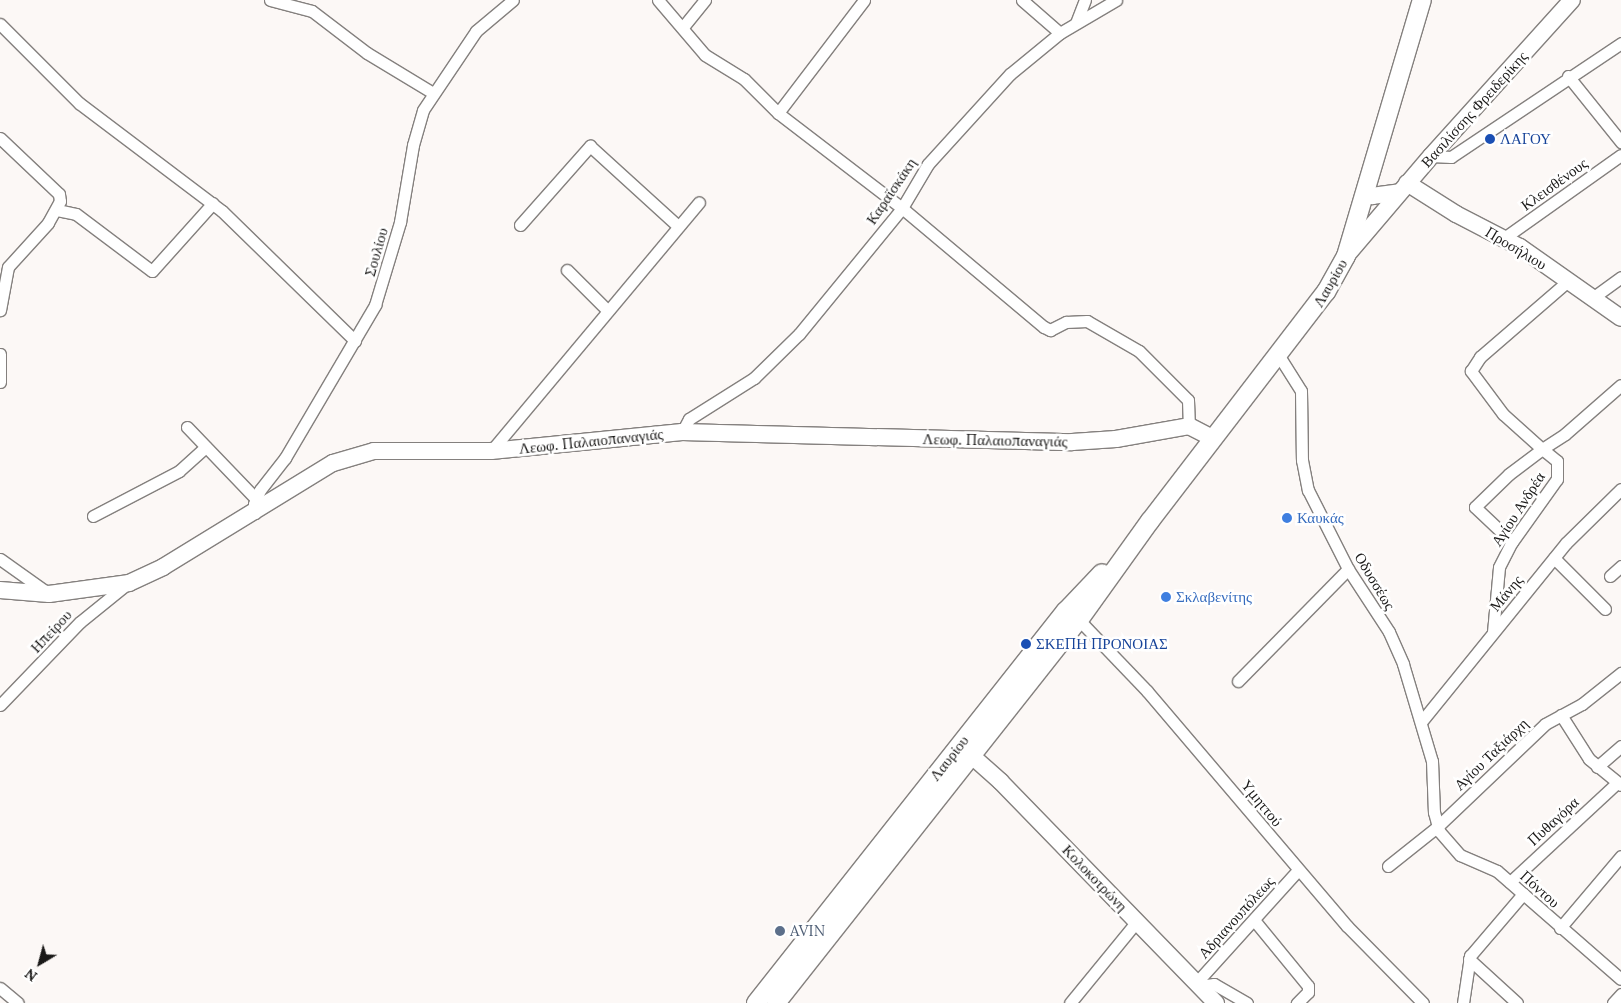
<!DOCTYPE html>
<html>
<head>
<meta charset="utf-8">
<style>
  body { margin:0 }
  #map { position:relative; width:1621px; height:1003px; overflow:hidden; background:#fcf8f6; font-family:Lora,serif }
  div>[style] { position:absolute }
  .roads { filter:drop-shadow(1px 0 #84807e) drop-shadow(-1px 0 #84807e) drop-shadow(0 1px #84807e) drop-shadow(0 -1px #84807e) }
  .street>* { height:11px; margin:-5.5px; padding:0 5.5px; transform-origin:5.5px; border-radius:5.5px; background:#fff }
  .secondary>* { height:16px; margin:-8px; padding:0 8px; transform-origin:8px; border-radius:8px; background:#fff }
  .primary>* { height:18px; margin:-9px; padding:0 9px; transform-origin:9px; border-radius:9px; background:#fff }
  .dots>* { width:14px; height:14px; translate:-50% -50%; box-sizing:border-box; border:2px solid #fff; border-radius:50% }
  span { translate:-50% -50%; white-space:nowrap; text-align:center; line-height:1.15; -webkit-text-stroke:5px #fff; paint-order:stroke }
  .street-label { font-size:15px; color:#1a1918 }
  .transit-label { font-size:15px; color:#164399 }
  .left { translate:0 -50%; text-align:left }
  .shop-label { font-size:15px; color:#366cbe }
  .service-label { font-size:15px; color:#4e5e75 }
  .north { position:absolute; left:15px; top:938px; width:50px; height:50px; -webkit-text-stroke:4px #fff; paint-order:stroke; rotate:217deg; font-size:14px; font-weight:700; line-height:20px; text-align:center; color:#1a1918 }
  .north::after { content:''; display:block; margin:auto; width:18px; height:22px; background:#1a1918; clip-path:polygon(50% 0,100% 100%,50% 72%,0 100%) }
</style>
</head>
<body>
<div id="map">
  <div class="roads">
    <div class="street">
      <i style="left:270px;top:0;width:43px;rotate:14.7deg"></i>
      <i style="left:312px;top:11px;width:69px;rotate:37.4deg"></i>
      <i style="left:367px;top:53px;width:77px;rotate:31.2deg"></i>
      <i style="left:658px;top:0;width:72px;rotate:49.5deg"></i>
      <i style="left:705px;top:55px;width:46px;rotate:31.6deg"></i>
      <i style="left:744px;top:79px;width:48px;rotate:45deg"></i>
      <i style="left:778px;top:113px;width:156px;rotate:37.5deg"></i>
      <i style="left:902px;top:208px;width:185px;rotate:40deg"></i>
      <i style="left:1044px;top:327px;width:7px;rotate:27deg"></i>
      <i style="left:1050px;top:330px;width:18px;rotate:-27deg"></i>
      <i style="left:1066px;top:322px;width:21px;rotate:-3deg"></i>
      <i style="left:1087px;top:321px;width:60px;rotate:30deg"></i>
      <i style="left:1139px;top:351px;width:69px;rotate:45deg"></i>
      <i style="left:1188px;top:400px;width:26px;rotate:88deg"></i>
      <i style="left:1022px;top:0;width:50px;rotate:41deg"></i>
      <i style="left:1076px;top:23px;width:25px;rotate:-69deg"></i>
      <i style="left:0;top:24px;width:112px;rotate:45deg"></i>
      <i style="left:79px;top:103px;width:179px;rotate:37.1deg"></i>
      <i style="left:222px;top:211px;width:186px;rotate:44.3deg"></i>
      <i style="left:683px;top:27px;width:35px;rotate:-51deg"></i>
      <i style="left:1568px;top:76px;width:85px;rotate:51.2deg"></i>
      <i style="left:778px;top:113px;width:142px;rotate:-52.7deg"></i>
      <i style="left:0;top:138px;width:81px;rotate:43.5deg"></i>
      <i style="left:59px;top:194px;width:7px;rotate:82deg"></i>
      <i style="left:60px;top:201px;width:25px;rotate:119deg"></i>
      <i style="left:48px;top:223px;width:59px;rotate:132.3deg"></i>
      <i style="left:8px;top:267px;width:44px;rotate:100.5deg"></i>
      <i style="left:1431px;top:156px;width:20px;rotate:3deg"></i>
      <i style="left:1451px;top:157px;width:205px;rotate:-33.8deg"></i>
      <i style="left:57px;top:210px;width:19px;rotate:12deg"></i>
      <i style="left:76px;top:214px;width:95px;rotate:36.9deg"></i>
      <i style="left:152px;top:271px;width:91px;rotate:-48.1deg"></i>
      <i style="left:520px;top:225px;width:106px;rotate:-48.5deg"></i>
      <i style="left:590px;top:146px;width:119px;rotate:42.3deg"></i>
      <i style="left:1504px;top:238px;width:143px;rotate:-35.4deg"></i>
      <i style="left:567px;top:270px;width:57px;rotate:45deg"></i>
      <i style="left:1591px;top:299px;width:37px;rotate:-36deg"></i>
      <i style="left:0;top:354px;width:28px;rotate:90deg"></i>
      <i style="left:1279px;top:356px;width:41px;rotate:57.8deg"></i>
      <i style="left:1301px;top:391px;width:69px;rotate:89.2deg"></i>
      <i style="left:1302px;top:460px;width:31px;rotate:79deg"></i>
      <i style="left:1308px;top:490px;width:89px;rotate:63.1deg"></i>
      <i style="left:1348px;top:569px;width:75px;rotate:56.9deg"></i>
      <i style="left:1389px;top:632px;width:35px;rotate:66deg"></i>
      <i style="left:1403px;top:664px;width:101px;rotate:73.4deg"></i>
      <i style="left:1432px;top:761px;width:51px;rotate:87.8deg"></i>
      <i style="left:1434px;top:812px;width:20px;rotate:75deg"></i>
      <i style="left:1439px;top:831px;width:32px;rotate:49deg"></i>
      <i style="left:1460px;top:855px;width:40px;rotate:23.4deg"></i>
      <i style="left:1497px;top:871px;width:164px;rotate:41.1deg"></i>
      <i style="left:187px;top:427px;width:100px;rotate:46.2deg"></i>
      <i style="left:682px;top:432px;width:15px;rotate:-62deg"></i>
      <i style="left:689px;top:419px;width:77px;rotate:-32.2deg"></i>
      <i style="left:754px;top:378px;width:63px;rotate:-44.4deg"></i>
      <i style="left:799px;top:334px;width:163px;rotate:-50.7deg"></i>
      <i style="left:902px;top:208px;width:51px;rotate:-59.4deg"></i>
      <i style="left:928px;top:164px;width:122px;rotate:-47.7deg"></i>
      <i style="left:1010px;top:74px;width:65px;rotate:-39.4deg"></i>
      <i style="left:1060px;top:33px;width:65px;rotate:-30.5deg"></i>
      <i style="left:491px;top:451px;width:324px;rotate:-50.1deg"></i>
      <i style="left:255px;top:513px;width:9px;rotate:-96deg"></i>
      <i style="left:254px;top:504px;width:15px;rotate:-67deg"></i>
      <i style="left:260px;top:490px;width:41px;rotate:-52deg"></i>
      <i style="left:285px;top:458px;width:178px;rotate:-59.5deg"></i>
      <i style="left:375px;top:305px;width:87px;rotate:-73.2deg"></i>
      <i style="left:400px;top:222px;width:78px;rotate:-80.4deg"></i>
      <i style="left:413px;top:145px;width:36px;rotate:-74deg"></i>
      <i style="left:423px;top:110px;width:95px;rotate:-56.1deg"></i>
      <i style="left:476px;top:31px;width:48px;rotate:-40deg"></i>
      <i style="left:93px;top:516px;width:97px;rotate:-27.6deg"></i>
      <i style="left:179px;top:471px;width:36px;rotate:-42deg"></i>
      <i style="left:1512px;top:542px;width:51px;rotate:-136.6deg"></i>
      <i style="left:1475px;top:507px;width:47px;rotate:-44.1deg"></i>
      <i style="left:1509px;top:474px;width:41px;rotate:-37.1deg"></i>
      <i style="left:1542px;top:449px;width:52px;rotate:-138.1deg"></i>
      <i style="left:1503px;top:414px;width:54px;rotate:-126.7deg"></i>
      <i style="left:1471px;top:371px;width:17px;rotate:-57deg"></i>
      <i style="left:1480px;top:357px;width:116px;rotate:-40.8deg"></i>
      <i style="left:1554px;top:558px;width:72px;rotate:45deg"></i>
      <i style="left:0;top:559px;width:60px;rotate:35.5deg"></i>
      <i style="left:1610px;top:576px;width:15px;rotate:-42deg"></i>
      <i style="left:1079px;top:620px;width:98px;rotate:46.2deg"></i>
      <i style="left:1147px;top:691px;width:309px;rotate:49.6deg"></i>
      <i style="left:1347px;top:926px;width:108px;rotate:45.4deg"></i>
      <i style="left:1493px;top:632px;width:65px;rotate:-84.7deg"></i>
      <i style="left:1499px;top:567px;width:28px;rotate:-63deg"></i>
      <i style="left:1512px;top:542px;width:77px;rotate:-54.5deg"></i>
      <i style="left:1557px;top:479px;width:18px;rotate:-90deg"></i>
      <i style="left:1557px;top:461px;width:19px;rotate:-141deg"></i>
      <i style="left:1542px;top:449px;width:27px;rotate:-33deg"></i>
      <i style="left:1565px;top:434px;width:74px;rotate:-41.2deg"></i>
      <i style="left:1238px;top:681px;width:157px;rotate:-45.5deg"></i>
      <i style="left:0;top:705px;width:115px;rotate:-46.1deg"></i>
      <i style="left:80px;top:622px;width:60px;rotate:-39deg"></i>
      <i style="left:1561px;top:715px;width:52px;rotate:57.5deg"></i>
      <i style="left:1589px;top:759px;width:41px;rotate:39.1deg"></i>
      <i style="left:1421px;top:722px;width:230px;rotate:-51deg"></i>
      <i style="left:1566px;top:543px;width:77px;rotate:-44.5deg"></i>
      <i style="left:1597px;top:767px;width:32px;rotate:-41deg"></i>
      <i style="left:1388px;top:866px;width:63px;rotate:-38.5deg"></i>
      <i style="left:1437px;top:827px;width:149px;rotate:-43.6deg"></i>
      <i style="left:1545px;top:724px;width:42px;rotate:-28.4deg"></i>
      <i style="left:1582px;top:704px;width:50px;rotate:-38.5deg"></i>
      <i style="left:1510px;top:882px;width:146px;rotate:-42.8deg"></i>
      <i style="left:1254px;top:920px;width:85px;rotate:50.7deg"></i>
      <i style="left:1308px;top:986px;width:6px;rotate:90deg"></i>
      <i style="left:1308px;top:992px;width:16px;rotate:135deg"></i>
      <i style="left:1560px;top:928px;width:94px;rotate:-49.7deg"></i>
      <i style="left:1469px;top:959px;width:65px;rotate:42.5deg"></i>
      <i style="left:1196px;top:983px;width:152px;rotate:-47.9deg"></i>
      <i style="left:1199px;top:986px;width:15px;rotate:-8deg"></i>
      <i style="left:1214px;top:984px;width:38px;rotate:30deg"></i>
      <i style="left:0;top:988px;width:23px;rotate:40deg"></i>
      <i style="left:1070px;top:1003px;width:106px;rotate:-50.7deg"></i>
      <i style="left:1463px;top:1003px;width:48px;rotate:-81.5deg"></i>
      <i style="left:1470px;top:956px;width:82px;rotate:-49.5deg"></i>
      <i style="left:1613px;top:1003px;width:12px;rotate:-48deg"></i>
    </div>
    <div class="secondary">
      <i style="left:1407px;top:183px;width:58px;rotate:32.3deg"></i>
      <i style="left:1456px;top:214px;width:72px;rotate:27.3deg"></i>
      <i style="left:1520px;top:247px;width:123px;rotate:35.1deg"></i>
      <i style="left:1365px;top:193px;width:8px;rotate:23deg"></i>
      <i style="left:1372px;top:196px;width:28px;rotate:-8deg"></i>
      <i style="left:1346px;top:256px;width:131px;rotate:-49.6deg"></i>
      <i style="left:1431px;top:156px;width:210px;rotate:-47.9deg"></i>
      <i style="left:0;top:590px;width:49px;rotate:4.7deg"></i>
      <i style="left:49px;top:594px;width:81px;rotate:-7.8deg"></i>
      <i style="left:129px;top:583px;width:38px;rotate:-25deg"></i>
      <i style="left:163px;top:567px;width:199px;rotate:-31.5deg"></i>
      <i style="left:333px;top:463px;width:43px;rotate:-16.3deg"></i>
      <i style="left:374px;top:451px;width:117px"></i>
      <i style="left:491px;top:451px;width:192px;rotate:-5.7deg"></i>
      <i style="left:682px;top:432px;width:390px;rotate:1.5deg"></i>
      <i style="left:1072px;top:442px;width:44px;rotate:-3.9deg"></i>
      <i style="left:1116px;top:439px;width:74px;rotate:-10.1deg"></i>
      <i style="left:1189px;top:426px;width:27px;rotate:27deg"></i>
      <i style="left:963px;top:748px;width:50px;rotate:41.7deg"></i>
      <i style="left:1000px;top:781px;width:310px;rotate:45.8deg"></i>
    </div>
    <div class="primary">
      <i style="left:756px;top:1003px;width:500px;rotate:-51.7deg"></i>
      <i style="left:1066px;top:611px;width:52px;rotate:-46.5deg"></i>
      <i style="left:776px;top:1003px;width:488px;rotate:-51.7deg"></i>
      <i style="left:1079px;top:620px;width:122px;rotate:-54.4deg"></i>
      <i style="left:1150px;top:521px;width:289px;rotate:-52.5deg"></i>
      <i style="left:1326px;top:292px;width:41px;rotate:-60.9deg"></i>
      <i style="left:1346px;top:256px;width:267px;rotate:-73.5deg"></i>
    </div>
  </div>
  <div class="dots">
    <i style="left:1490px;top:139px;background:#1a4fb4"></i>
    <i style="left:1287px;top:518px;background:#3f7fe0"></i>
    <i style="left:1166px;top:597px;background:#3f7fe0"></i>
    <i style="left:1026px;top:644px;background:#1a4fb4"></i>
    <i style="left:780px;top:931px;background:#5c6f8a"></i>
  </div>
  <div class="street-label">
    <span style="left:1474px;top:109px;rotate:-48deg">Βασιλίσσης Φρειδερίκης</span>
    <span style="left:1554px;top:184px;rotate:-36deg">Κλεισθένους</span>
    <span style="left:891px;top:191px;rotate:-56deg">Καραϊσκάκη</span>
    <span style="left:1516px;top:248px;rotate:31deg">Προσήλιου</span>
    <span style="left:376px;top:252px;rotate:-74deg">Σουλίου</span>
    <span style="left:1330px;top:283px;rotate:-60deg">Λαυρίου</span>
    <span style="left:995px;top:440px;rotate:1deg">Λεωφ. Παλαιοπαναγιάς</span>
    <span style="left:591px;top:441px;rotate:-6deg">Λεωφ. Παλαιοπαναγιάς</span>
    <span style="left:1518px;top:509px;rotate:-57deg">Αγίου Ανδρέα</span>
    <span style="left:1375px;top:581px;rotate:59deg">Οδυσσέως</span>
    <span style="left:1506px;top:593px;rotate:-50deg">Μάνης</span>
    <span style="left:51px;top:631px;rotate:-47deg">Ηπείρου</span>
    <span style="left:1491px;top:754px;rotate:-44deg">Αγίου Ταξιάρχη</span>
    <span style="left:949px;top:758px;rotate:-52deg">Λαυρίου</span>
    <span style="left:1262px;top:803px;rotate:51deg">Υμηττού</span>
    <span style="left:1553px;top:821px;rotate:-43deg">Πυθαγόρα</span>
    <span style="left:1095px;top:878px;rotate:46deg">Κολοκοτρώνη</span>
    <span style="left:1540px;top:889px;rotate:42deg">Πόντου</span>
    <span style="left:1236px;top:917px;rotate:-48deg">Αδριανουπόλεως</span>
  </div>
  <div class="transit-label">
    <span class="left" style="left:1500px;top:139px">ΛΑΓΟΥ</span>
    <span class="left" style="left:1036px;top:644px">ΣΚΕΠΗ ΠΡΟΝΟΙΑΣ</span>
  </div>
  <div class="shop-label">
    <span class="left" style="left:1297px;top:518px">Καυκάς</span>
    <span class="left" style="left:1176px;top:597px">Σκλαβενίτης</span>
  </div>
  <div class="service-label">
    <span class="left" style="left:790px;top:931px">AVIN</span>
  </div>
  <div class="north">N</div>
</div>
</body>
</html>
